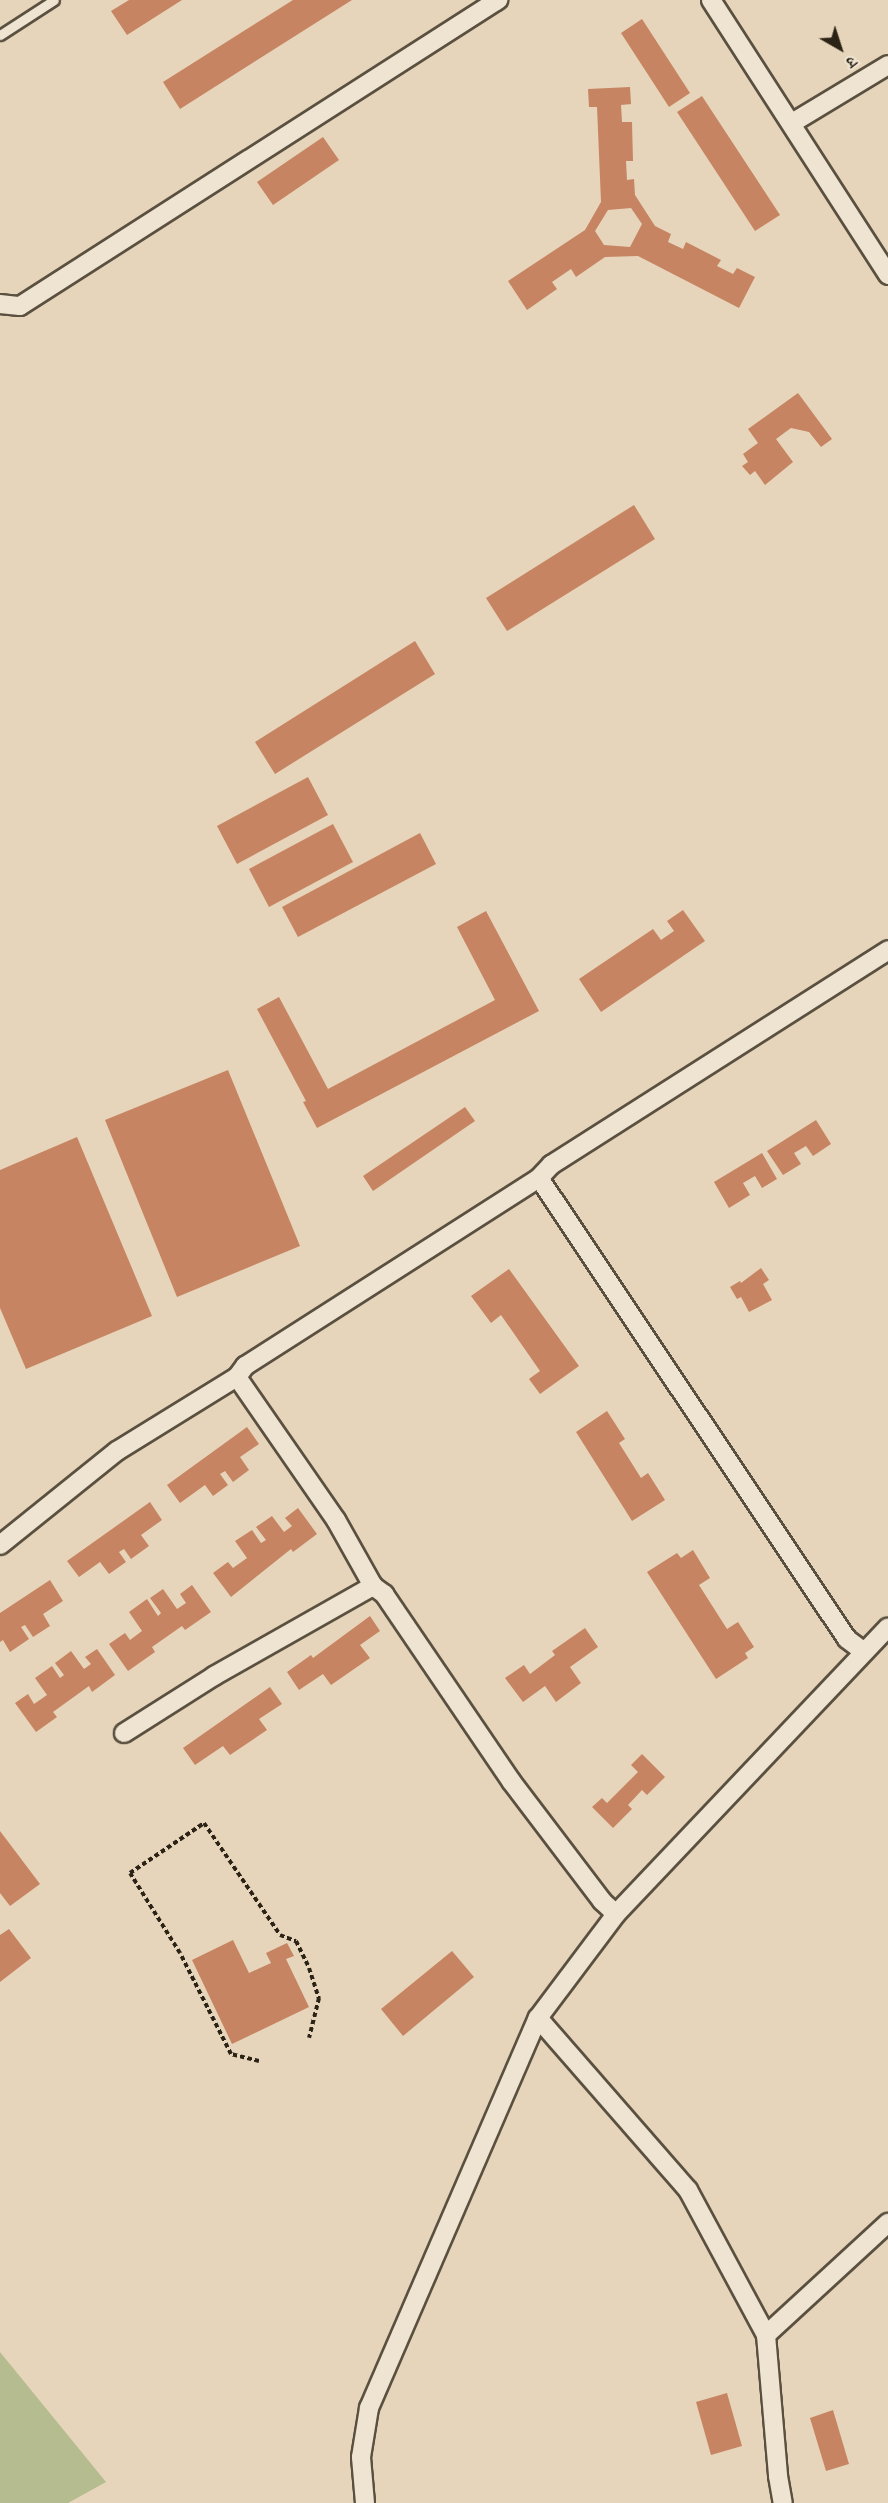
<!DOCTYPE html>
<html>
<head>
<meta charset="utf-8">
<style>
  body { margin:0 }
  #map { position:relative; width:888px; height:2503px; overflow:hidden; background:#e6d5ba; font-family:"Libre Bodoni","Noto Serif Devanagari",serif }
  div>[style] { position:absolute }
  .green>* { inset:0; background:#b5bd90 }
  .building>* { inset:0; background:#c78462 }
  .path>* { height:4px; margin-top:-2px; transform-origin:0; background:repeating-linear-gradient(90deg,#2c2317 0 4.5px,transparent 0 7.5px) }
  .roads { filter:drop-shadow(2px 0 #5a5040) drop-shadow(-2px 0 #5a5040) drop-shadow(0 2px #5a5040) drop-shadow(0 -2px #5a5040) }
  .lane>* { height:9px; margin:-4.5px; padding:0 4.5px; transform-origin:4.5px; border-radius:4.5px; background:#efe4d2 }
  .street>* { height:18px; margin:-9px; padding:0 9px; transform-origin:9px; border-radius:9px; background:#efe4d2 }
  span { translate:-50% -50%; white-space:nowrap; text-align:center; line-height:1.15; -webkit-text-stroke:5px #efe4d2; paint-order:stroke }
  .north { position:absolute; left:810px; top:18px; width:60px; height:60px; -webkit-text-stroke:4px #efe4d2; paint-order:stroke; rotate:141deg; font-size:16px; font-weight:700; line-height:24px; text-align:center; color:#2c2317 }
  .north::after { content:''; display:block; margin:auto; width:21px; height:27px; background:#2c2317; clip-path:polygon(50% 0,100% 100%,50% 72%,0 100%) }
</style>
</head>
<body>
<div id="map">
  <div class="green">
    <i style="clip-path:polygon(0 2352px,106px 2482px,68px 2503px,0 2503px)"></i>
  </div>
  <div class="building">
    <i style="clip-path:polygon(129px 0,182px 0,127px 35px,111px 11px)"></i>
    <i style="clip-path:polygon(293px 0,352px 0,180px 109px,163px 82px)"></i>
    <i style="clip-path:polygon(642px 19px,690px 93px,669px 107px,621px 33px)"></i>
    <i style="clip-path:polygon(evenodd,630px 87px,631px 104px,621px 105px,622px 122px,632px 122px,633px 161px,626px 161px,627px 180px,634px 179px,635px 195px,655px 226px,671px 234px,668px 242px,683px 249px,686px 242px,721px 260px,717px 266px,733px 274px,737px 268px,755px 277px,739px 308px,638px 256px,605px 257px,576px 277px,571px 269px,552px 282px,557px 289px,527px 310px,508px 281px,585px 230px,601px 202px,597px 107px,589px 107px,588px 89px,630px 87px,631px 208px,642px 224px,630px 247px,604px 245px,595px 231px,608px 210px,631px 208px)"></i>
    <i style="clip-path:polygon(702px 96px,780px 215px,755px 231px,677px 112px)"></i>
    <i style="clip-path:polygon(323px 137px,339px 160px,273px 205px,257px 182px)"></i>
    <i style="clip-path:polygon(798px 393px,832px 439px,821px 447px,809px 432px,791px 428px,776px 439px,793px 462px,765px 485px,755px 471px,750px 475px,742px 466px,748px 462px,743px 454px,758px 443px,748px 429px)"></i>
    <i style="clip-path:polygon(634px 505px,655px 539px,507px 631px,486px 598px)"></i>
    <i style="clip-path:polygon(415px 641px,435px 674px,275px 774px,255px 742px)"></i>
    <i style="clip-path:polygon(308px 777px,328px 815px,237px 864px,217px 826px)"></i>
    <i style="clip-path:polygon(333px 824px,353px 862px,269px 907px,249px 869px)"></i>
    <i style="clip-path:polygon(420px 833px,436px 864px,298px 937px,282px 907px)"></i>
    <i style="clip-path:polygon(683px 910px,705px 941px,601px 1012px,579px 979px,653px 929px,661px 940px,674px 931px,667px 921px)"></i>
    <i style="clip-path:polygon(486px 911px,539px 1011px,317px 1128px,303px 1102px,306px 1101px,257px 1009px,279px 997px,328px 1089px,495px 1000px,457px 927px)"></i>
    <i style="clip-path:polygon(228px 1070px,300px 1246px,177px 1297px,105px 1120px)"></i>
    <i style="clip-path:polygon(465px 1107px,475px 1121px,373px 1191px,363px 1176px)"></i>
    <i style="clip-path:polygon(816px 1120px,831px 1144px,813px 1156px,806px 1146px,794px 1153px,801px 1164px,783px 1175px,767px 1151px)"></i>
    <i style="clip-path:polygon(77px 1137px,152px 1316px,26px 1369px,0 1308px,0 1170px)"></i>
    <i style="clip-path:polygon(762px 1153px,777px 1179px,762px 1188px,755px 1176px,743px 1183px,750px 1195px,729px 1208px,714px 1182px)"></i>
    <i style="clip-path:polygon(761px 1268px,769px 1280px,763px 1284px,772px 1300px,749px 1312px,741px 1297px,737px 1299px,730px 1287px,740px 1281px,741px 1283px)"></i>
    <i style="clip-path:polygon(509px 1269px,579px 1366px,540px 1394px,529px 1379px,540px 1371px,501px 1315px,491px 1323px,471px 1296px)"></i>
    <i style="clip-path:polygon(607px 1411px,625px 1439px,619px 1443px,641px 1478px,648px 1473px,665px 1500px,632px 1521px,576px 1432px)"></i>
    <i style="clip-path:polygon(247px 1427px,259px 1444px,240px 1457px,249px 1470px,233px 1482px,225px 1471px,220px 1474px,228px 1485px,213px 1496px,205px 1485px,180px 1503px,167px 1485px)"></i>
    <i style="clip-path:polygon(150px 1502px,162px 1520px,141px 1535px,149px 1546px,131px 1559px,124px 1549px,119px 1552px,126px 1562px,109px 1574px,100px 1562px,79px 1577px,67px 1561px)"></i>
    <i style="clip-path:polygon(298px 1508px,317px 1534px,293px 1552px,291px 1549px,231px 1597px,213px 1573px,228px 1562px,233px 1568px,247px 1558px,235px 1541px,252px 1530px,261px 1543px,266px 1540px,256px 1527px,272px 1516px,284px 1532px,292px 1526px,285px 1518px)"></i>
    <i style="clip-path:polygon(693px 1550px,710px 1578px,699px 1585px,727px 1629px,738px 1622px,754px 1647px,745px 1653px,748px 1658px,716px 1679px,647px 1572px,677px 1553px,681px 1558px)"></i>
    <i style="clip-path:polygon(50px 1580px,63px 1601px,43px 1614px,50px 1626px,33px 1637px,25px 1625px,21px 1627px,29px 1639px,10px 1652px,3px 1640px,0 1642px,0 1613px)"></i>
    <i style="clip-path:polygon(192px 1585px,211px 1612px,185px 1630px,182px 1626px,152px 1647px,155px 1652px,128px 1671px,109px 1644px,125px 1633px,130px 1640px,142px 1631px,129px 1612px,147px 1599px,158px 1616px,161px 1613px,150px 1598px,163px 1589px,177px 1609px,186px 1603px,180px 1594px)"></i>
    <i style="clip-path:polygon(370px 1616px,380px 1631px,360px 1645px,370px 1658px,331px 1685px,323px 1674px,299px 1690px,287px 1672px,311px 1655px,313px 1658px)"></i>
    <i style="clip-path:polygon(585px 1628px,598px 1647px,570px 1667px,581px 1683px,556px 1702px,545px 1686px,523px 1702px,505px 1678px,524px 1665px,530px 1674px,555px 1655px,552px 1651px)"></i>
    <i style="clip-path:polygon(97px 1649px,115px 1675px,92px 1692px,89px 1686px,53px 1712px,57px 1717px,36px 1732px,15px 1703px,28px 1694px,34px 1704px,47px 1695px,35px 1678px,52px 1666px,60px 1678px,64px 1675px,55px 1663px,71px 1651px,84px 1669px,91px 1664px,85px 1657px)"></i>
    <i style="clip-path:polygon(270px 1687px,282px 1704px,259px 1719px,267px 1730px,230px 1755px,223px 1746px,195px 1765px,183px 1748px)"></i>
    <i style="clip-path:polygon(642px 1754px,665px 1777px,647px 1795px,642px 1790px,628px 1805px,632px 1809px,613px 1828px,592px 1807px,602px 1798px,607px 1803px,638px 1772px,631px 1765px)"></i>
    <i style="clip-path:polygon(0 1831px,40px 1884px,10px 1906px,0 1893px)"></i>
    <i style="clip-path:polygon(9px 1929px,31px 1958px,0 1982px,0 1935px)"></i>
    <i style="clip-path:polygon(233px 1940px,249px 1973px,271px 1963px,266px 1953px,287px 1943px,294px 1956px,286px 1959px,309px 2007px,232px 2044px,192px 1960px)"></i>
    <i style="clip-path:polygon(452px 1951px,474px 1977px,403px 2036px,381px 2009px)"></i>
    <i style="clip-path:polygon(727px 2393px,742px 2446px,711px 2455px,696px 2402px)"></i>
    <i style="clip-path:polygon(833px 2410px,849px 2464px,826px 2471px,810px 2418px)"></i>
  </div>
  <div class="path">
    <i style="left:259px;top:2061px;width:29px;rotate:-166deg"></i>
    <i style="left:231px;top:2054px;width:113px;rotate:-116.8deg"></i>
    <i style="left:180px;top:1953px;width:94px;rotate:-122deg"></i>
    <i style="left:130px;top:1873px;width:89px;rotate:-34deg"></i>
    <i style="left:204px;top:1823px;width:135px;rotate:55.8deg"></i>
    <i style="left:280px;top:1935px;width:17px;rotate:21deg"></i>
    <i style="left:296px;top:1941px;width:30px;rotate:64deg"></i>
    <i style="left:309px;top:1968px;width:32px;rotate:72deg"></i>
    <i style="left:319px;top:1998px;width:41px;rotate:104deg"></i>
  </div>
  <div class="roads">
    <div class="lane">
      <i style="left:0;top:35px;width:64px;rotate:-32.9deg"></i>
    </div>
    <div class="street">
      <i style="left:711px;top:0;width:327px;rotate:57.2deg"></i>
      <i style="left:792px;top:123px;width:112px;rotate:-31.1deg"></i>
      <i style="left:0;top:304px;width:20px;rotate:6deg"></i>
      <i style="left:20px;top:306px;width:568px;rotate:-32.63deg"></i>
      <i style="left:539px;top:1178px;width:554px;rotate:56.25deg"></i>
      <i style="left:847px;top:1639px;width:21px;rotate:37deg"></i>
      <i style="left:237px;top:1377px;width:14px;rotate:-54deg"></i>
      <i style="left:245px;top:1366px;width:349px;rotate:-32.6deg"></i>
      <i style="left:539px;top:1178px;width:18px;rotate:-47deg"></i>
      <i style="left:551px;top:1165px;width:400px;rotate:-32.5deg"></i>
      <i style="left:0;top:1545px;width:150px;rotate:-38.8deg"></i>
      <i style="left:117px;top:1451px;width:141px;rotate:-31.7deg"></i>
      <i style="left:237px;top:1377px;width:174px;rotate:55.3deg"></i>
      <i style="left:336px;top:1520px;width:76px;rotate:60.7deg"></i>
      <i style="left:373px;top:1586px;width:14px;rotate:36deg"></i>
      <i style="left:384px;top:1594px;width:226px;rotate:55.8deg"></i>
      <i style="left:511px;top:1781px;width:151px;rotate:52.8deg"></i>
      <i style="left:602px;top:1901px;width:19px;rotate:43deg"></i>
      <i style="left:124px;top:1733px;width:107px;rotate:-32.3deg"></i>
      <i style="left:214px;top:1676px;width:183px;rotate:-29.5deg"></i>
      <i style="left:538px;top:2018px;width:228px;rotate:48.9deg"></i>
      <i style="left:688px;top:2190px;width:165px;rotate:61.7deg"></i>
      <i style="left:766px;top:2335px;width:142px;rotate:85.1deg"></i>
      <i style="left:778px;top:2476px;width:27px;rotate:80deg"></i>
      <i style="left:766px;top:2335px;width:166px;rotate:-42.6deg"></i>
      <i style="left:365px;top:2503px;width:46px;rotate:-95deg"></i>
      <i style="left:361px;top:2457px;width:50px;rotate:-80.7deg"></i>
      <i style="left:369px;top:2408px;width:425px;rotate:-66.6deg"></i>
      <i style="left:538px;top:2018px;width:130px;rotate:-53.1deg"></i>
      <i style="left:616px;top:1914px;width:395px;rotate:-46.5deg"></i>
    </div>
  </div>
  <div class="north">उ</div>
</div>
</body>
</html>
